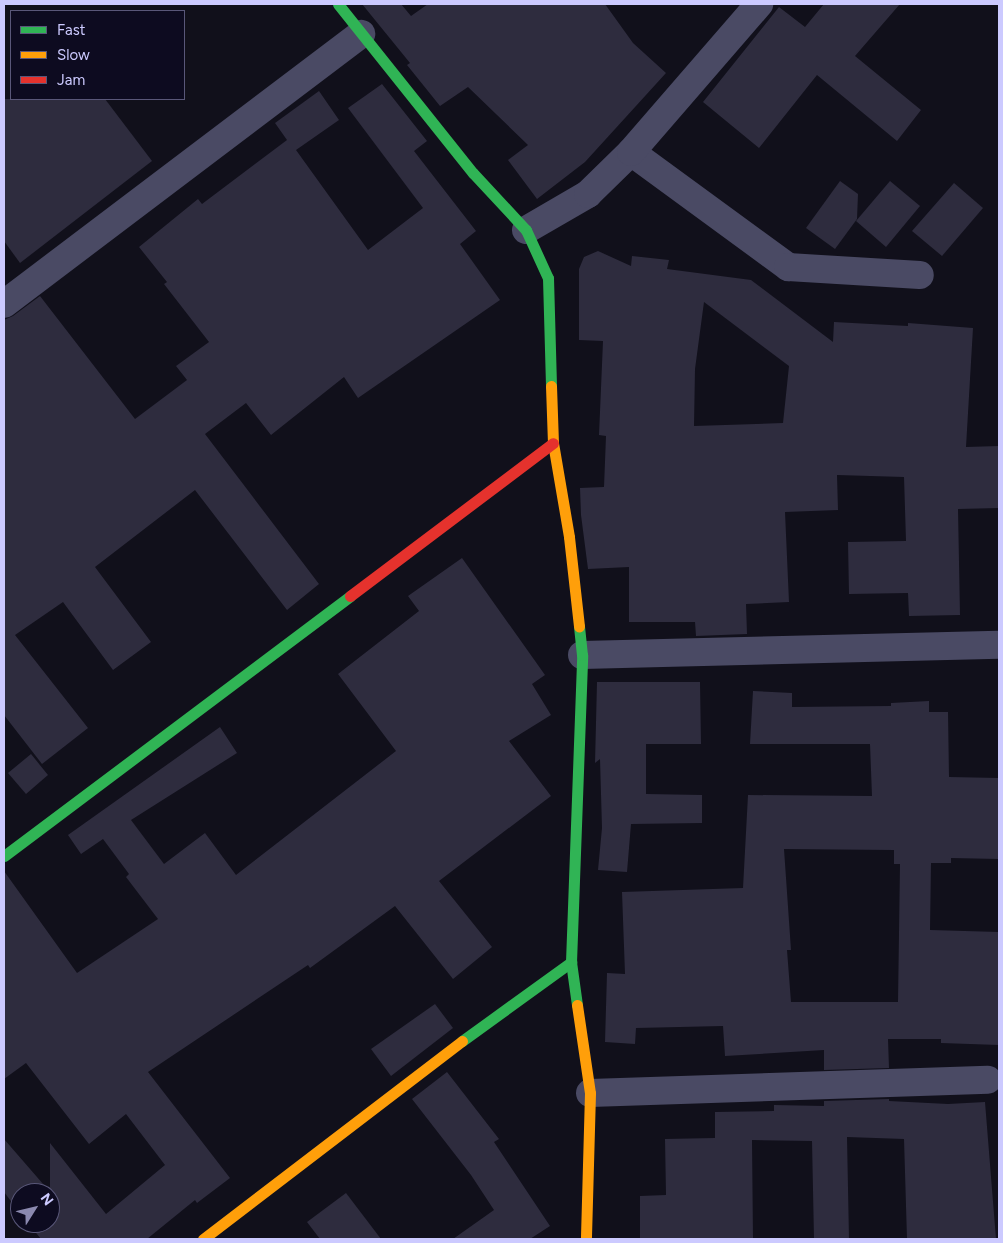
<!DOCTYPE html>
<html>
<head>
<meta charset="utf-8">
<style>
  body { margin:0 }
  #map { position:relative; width:1003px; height:1243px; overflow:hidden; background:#11101b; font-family:Figtree,sans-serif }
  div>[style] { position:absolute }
  .building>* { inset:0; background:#2e2c3e }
  .street>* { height:28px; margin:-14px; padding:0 14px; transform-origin:14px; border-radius:14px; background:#4a4a64 }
  .fast>* { height:11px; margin:-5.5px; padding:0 5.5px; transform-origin:5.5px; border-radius:5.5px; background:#30b455 }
  .slow>* { height:11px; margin:-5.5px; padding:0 5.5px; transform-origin:5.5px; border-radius:5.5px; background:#ff9f0a }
  .jam>* { height:11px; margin:-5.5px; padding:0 5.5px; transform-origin:5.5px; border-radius:5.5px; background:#e5322d }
  span { translate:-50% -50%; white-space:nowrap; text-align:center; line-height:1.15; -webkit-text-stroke:5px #0d0b20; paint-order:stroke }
  .frame { position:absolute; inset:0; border:5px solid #cccaff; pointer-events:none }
  .legend { position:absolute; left:10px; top:10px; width:175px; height:90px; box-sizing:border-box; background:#0d0b20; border:1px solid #595779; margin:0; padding:6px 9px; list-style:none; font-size:15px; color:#cccaff }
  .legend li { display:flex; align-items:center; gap:10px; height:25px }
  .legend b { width:25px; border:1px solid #595779 }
  .north { position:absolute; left:10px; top:1183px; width:50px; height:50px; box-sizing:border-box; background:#0d0b20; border:1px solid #595779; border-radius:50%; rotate:54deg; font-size:14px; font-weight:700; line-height:20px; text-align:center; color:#cccaff }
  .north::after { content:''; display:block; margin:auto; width:18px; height:22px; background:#8b89af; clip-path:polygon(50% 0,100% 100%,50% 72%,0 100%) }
</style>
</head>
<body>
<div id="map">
  <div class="building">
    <i style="clip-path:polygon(362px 4px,401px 4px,411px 16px,428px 4px,605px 4px,633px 43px,666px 73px,585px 162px,537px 199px,508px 160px,528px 145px,468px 87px,440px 106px,407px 65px,410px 63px)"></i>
    <i style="clip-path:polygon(824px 4px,900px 4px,855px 56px,921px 110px,897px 141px,817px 75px,759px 148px,703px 102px,779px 7px,805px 27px)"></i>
    <i style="clip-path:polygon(382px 84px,427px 141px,414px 151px,476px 231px,460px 244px,500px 300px,358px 398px,344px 377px,271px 435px,246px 403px,205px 434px,319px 584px,287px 610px,195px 490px,95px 567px,151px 642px,113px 670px,63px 602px,15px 635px,88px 728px,42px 764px,4px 715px,4px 320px,13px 316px,40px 296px,135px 419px,187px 380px,176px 366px,209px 342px,164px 284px,167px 282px,139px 247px,198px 199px,202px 204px,287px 140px,275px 123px,319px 91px,339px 120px,296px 150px,368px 250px,423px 208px,348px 108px)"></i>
    <i style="clip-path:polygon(4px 99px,105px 99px,152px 161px,20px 263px,4px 241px)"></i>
    <i style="clip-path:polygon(840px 181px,858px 194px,857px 219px,835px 249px,806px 228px)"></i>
    <i style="clip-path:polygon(890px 181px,920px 206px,886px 247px,856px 221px)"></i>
    <i style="clip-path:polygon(954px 183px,983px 208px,942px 256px,912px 231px)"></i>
    <i style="clip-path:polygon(evenodd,598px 251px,631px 266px,632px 256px,669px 260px,667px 269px,751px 280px,833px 342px,834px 322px,908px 326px,908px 323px,973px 328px,966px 447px,999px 446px,999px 508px,958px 509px,960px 615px,909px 616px,908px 593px,849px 594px,848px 542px,906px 541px,904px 477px,837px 475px,838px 510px,785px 512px,789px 602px,746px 604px,747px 634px,696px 636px,695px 622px,629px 622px,629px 567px,588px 569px,581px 515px,580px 488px,604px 487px,606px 436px,599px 435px,603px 341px,579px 340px,579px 269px,584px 257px,598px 251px,704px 302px,789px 366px,783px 423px,694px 426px,695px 369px,704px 302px)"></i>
    <i style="clip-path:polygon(462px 558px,545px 675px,532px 684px,551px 715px,509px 741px,551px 796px,439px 881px,492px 947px,453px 979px,395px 906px,310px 968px,308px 965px,148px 1072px,230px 1178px,197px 1203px,195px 1200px,147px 1239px,41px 1239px,28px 1223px,50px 1223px,50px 1193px,20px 1193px,20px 1213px,4px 1192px,4px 1139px,50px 1192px,50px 1143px,106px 1214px,165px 1165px,126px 1114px,89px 1144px,26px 1063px,4px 1079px,4px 871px,77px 973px,158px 919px,126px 877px,129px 874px,103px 839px,81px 854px,68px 835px,220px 727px,237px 753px,131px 820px,164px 864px,205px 833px,236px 875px,396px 751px,338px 674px,419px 611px,408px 596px)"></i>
    <i style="clip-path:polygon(597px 682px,700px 682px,701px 744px,646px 744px,646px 794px,702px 795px,702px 823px,631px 824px,627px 872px,598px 870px,602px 828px,600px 759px,595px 763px)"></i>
    <i style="clip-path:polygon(evenodd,753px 691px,792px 693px,792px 707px,891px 706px,891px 703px,929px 701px,929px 712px,948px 712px,949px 777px,999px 778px,999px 859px,951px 858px,951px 863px,931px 863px,930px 930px,999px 932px,999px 1045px,941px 1043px,941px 1039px,888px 1039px,889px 1068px,824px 1070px,824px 1050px,725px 1056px,723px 1026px,636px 1028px,635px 1044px,605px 1042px,607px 973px,625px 974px,622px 892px,743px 888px,748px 795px,872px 796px,870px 744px,750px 744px,753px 691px,784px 849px,894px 850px,894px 864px,900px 864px,898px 1002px,791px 1002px,787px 950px,791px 950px,784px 849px)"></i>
    <i style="clip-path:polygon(31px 754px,48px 775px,26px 794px,8px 773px)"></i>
    <i style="clip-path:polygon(435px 1004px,453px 1028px,391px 1076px,371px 1049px)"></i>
    <i style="clip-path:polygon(447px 1072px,499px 1139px,494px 1142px,550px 1226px,530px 1239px,453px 1239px,494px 1210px,471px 1175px,412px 1099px)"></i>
    <i style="clip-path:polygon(889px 1099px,889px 1101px,948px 1104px,985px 1102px,996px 1239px,907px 1239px,904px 1139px,847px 1137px,849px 1239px,814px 1239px,812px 1141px,752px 1140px,753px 1239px,640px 1239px,640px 1196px,666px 1195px,665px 1139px,715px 1138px,715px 1112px,774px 1111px,774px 1105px,824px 1106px,824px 1101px)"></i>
    <i style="clip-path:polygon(346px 1193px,381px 1239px,320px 1239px,307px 1222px)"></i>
  </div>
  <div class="street">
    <i style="left:631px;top:152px;width:195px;rotate:36.2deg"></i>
    <i style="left:788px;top:267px;width:132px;rotate:3.5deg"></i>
    <i style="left:526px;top:230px;width:72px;rotate:-30.1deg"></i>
    <i style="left:588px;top:194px;width:60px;rotate:-44.3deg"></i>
    <i style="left:631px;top:152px;width:196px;rotate:-49.1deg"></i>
    <i style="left:4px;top:304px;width:448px;rotate:-37.1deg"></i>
    <i style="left:582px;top:655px;width:417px;rotate:-1.4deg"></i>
    <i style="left:590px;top:1093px;width:398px;rotate:-1.9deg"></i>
  </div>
  <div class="fast">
    <i style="left:338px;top:4px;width:216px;rotate:51.4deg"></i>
    <i style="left:473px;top:173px;width:78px;rotate:47.1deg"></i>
    <i style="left:526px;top:230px;width:53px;rotate:65.4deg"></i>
    <i style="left:548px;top:278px;width:108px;rotate:88.4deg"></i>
    <i style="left:4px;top:856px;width:433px;rotate:-36.9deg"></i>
    <i style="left:577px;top:1005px;width:43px;rotate:-97.9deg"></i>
    <i style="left:571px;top:962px;width:307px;rotate:-87.9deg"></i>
    <i style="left:582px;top:655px;width:29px;rotate:-96deg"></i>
    <i style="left:462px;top:1041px;width:135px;rotate:-35.9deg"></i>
  </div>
  <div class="slow">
    <i style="left:551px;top:386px;width:57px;rotate:88deg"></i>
    <i style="left:553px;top:443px;width:95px;rotate:80.3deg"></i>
    <i style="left:569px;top:537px;width:90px;rotate:83.6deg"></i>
    <i style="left:577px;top:1005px;width:89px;rotate:81.6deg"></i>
    <i style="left:590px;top:1093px;width:146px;rotate:91.6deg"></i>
    <i style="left:203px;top:1239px;width:326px;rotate:-37.4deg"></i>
  </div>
  <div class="jam">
    <i style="left:350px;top:596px;width:254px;rotate:-37deg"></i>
  </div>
  <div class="frame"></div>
  <ul class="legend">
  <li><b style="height:6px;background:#30b455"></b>Fast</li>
  <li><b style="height:6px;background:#ff9f0a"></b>Slow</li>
  <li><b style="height:6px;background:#e5322d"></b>Jam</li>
  </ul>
  <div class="north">N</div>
</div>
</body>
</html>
